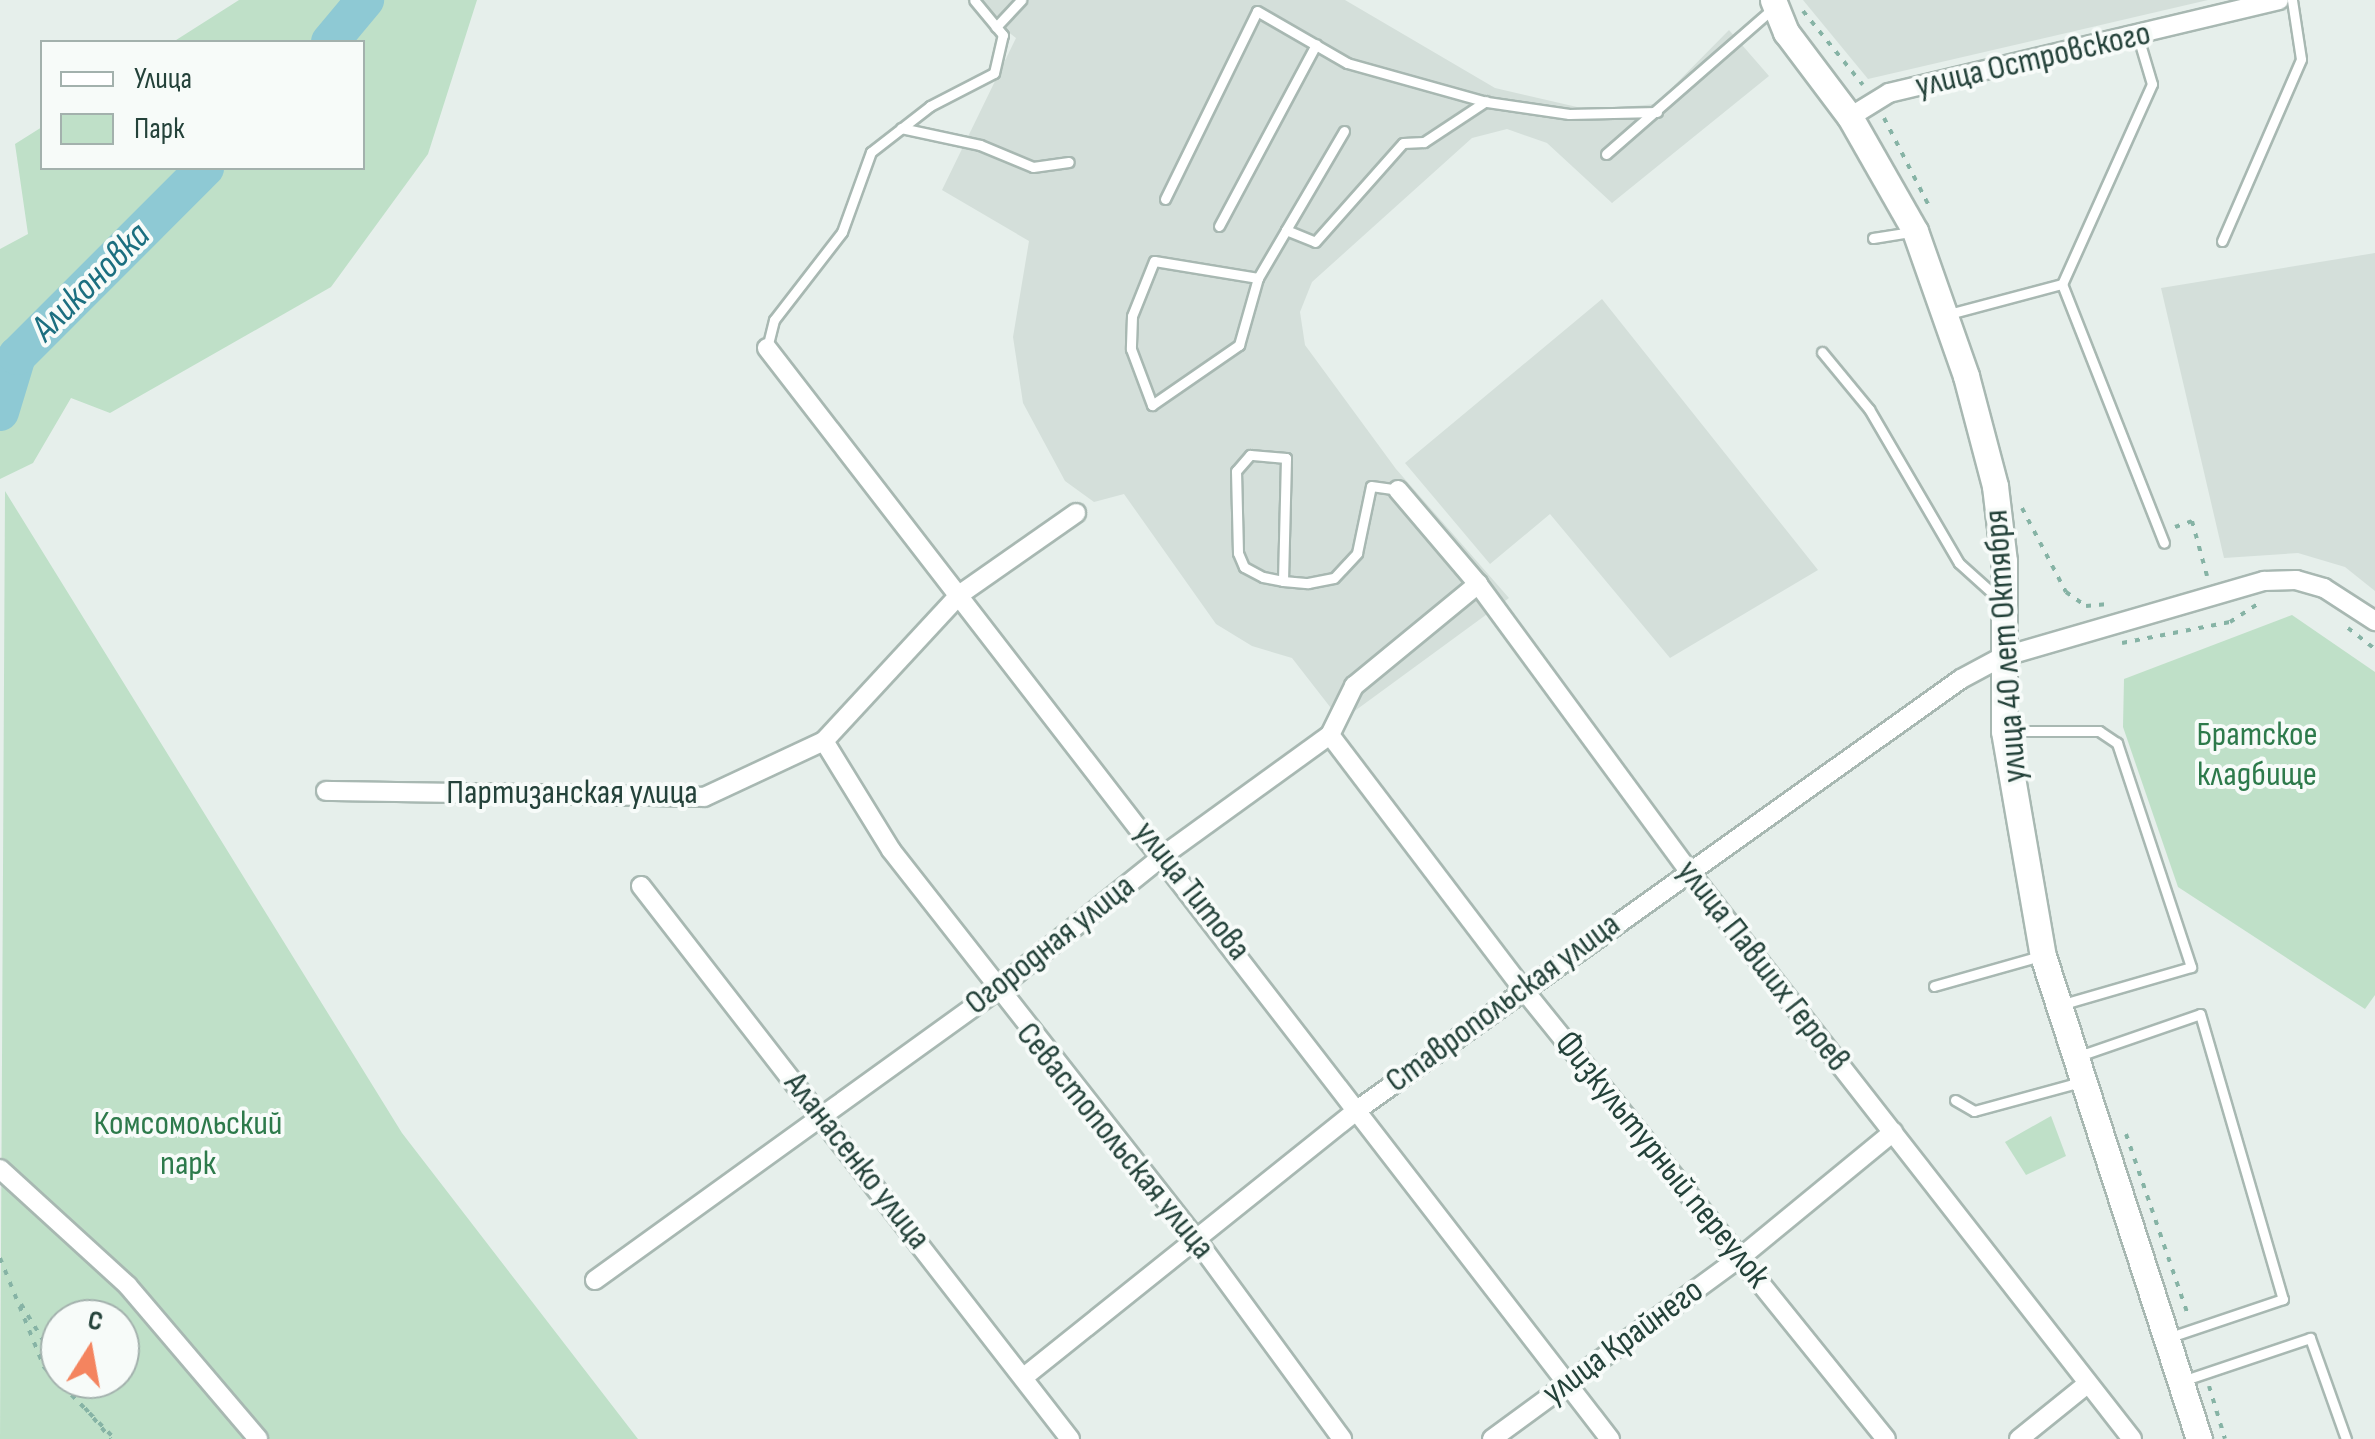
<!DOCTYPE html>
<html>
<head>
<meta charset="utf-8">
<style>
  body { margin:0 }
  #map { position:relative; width:2375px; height:1439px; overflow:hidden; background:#e6efeb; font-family:"Sofia Sans Condensed",sans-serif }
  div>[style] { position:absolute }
  .built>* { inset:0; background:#d4dfda }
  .green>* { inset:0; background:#bfe0c8 }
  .river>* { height:38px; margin:-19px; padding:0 19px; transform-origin:19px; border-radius:19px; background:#8ec9d4 }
  .path>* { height:4px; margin-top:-2px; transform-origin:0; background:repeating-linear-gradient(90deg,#86b3a5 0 5px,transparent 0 13px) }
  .roads { filter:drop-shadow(2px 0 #a8b8b2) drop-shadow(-2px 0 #a8b8b2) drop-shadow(0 2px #a8b8b2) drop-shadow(0 -2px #a8b8b2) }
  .lane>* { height:9px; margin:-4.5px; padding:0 4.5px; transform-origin:4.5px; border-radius:4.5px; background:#fff }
  .street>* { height:18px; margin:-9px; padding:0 9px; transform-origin:9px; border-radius:9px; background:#fff }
  .secondary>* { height:25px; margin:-12.5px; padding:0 12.5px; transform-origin:12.5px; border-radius:12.5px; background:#fff }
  span { translate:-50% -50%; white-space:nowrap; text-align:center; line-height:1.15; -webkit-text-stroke:8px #f7fbf9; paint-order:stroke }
  .street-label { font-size:35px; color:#24423a }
  .park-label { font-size:35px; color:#2d7a4b }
  .water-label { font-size:38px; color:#1c6f80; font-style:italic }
  .legend { position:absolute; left:40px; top:40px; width:325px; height:130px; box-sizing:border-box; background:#f7fbf9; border:2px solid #a3b1ad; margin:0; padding:12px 18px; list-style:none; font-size:30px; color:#24423a }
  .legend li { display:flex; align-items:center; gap:20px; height:50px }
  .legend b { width:50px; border:2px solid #a3b1ad }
  .north { position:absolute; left:40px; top:1299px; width:100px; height:100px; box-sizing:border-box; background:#f7fbf9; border:2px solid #a3b1ad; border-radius:50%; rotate:11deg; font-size:28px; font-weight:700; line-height:40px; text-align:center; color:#24423a }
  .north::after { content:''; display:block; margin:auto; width:35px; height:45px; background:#f4845f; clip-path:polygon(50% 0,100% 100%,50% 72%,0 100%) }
</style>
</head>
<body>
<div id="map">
  <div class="built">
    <i style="clip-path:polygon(967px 0,1345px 0,1495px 88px,1590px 110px,1656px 104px,1729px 30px,1769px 76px,1612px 203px,1547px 143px,1507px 129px,1472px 138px,1312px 282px,1300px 312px,1305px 345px,1396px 469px,1509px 598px,1341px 721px,1292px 658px,1252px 646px,1216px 624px,1124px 494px,1094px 502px,1065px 481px,1023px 403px,1013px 337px,1029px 241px,942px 190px,1016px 38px)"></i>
    <i style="clip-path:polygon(1803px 0,2208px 0,1868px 79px)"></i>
    <i style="clip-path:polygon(2375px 253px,2375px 591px,2345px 567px,2298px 553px,2224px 558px,2161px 288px)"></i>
    <i style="clip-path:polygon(1602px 299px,1818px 570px,1670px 658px,1550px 514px,1490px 564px,1405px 463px)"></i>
  </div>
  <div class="green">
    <i style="clip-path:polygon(239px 0,477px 0,428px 154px,331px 287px,110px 413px,71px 398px,33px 463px,0 479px,0 249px,28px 234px,15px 144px,42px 127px,42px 168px,362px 168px,362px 42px,173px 42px)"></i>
    <i style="clip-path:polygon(evenodd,5px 491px,402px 1133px,638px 1439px,0 1439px,5px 491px,60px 1319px,120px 1319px,120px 1379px,60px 1379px,60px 1319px)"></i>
    <i style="clip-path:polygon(2292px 615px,2375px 672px,2375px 995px,2365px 1009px,2178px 887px,2123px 727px,2124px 679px)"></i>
    <i style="clip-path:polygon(2051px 1116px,2066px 1156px,2026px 1175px,2005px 1142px)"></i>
  </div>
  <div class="river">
    <i style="left:330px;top:42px;width:55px;rotate:-50.2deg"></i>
    <i style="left:0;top:412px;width:59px;rotate:-73.1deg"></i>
    <i style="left:17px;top:356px;width:266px;rotate:-45deg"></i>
  </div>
  <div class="path">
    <i style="left:1803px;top:11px;width:95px;rotate:51deg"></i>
    <i style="left:1884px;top:118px;width:101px;rotate:62.9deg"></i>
    <i style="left:2022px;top:508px;width:95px;rotate:62.4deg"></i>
    <i style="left:2066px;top:592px;width:24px;rotate:35deg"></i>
    <i style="left:2086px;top:606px;width:25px;rotate:-5deg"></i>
    <i style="left:2175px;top:527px;width:18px;rotate:-19deg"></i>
    <i style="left:2192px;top:521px;width:57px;rotate:74.7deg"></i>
    <i style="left:2348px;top:628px;width:34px;rotate:38deg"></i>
    <i style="left:2122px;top:643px;width:110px;rotate:-11deg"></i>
    <i style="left:2230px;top:622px;width:35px;rotate:-33deg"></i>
    <i style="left:2126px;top:1134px;width:191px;rotate:71.1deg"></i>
    <i style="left:0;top:1258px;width:118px;rotate:68deg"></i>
    <i style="left:44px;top:1367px;width:101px;rotate:45.4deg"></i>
    <i style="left:21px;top:1304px;width:75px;rotate:58.6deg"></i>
    <i style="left:67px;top:1379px;width:20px;rotate:60deg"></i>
    <i style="left:2209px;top:1386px;width:55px;rotate:73.2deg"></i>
    <i style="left:85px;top:1408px;width:40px;rotate:50deg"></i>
  </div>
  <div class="roads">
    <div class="lane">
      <i style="left:996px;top:27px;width:37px;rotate:-47deg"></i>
      <i style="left:2138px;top:37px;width:49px;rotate:73.4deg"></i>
      <i style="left:2152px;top:84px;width:219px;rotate:114.2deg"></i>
      <i style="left:2062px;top:284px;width:278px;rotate:68.5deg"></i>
      <i style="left:901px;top:128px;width:81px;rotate:12.1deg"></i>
      <i style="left:980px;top:145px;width:57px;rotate:22.5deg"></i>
      <i style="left:1033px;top:167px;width:36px;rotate:-8deg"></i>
      <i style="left:1344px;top:131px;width:115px;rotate:120.4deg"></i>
      <i style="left:1286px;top:230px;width:31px;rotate:22deg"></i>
      <i style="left:1315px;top:242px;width:132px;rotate:-48.4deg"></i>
      <i style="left:1403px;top:143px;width:21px;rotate:-3deg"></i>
      <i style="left:1424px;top:142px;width:74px;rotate:-33.5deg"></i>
      <i style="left:1606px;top:154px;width:220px;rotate:-41.1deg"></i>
      <i style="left:1165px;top:199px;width:209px;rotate:-63.9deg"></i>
      <i style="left:1257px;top:11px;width:104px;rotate:30deg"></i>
      <i style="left:1347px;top:63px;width:145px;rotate:15.6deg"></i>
      <i style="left:1487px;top:102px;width:83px;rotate:8.3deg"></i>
      <i style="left:1569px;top:114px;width:88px;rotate:-1.3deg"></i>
      <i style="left:1219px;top:226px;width:206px;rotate:-61.9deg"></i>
      <i style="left:1873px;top:238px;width:39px;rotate:-9deg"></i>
      <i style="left:2222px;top:241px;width:198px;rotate:-66.5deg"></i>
      <i style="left:2301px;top:59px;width:60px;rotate:-98.7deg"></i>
      <i style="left:1258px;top:278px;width:105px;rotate:-170.7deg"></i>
      <i style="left:1154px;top:261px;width:59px;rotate:111.8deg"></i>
      <i style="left:1132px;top:316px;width:33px;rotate:92deg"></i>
      <i style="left:1131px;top:349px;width:60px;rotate:69.4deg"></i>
      <i style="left:1152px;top:405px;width:106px;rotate:-34.6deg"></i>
      <i style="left:1239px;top:345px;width:70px;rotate:-74.2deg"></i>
      <i style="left:1258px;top:278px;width:56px;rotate:-59.7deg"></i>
      <i style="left:1949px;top:314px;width:117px;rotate:-14.9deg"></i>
      <i style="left:767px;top:348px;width:29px;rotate:-76deg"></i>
      <i style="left:774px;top:320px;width:111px;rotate:-52.3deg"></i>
      <i style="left:842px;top:232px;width:85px;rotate:-70.1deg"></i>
      <i style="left:871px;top:152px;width:75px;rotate:-37.9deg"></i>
      <i style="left:930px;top:106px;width:72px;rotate:-27.3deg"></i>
      <i style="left:994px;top:73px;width:39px;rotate:-77deg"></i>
      <i style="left:1003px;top:35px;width:45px;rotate:-129.6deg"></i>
      <i style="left:1822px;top:352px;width:74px;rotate:50.5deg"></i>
      <i style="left:1869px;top:409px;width:178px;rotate:59.7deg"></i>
      <i style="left:1959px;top:563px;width:54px;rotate:42deg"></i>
      <i style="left:1283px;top:581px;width:123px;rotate:-88.6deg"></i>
      <i style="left:1286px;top:458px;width:36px;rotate:-175deg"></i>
      <i style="left:1250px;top:455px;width:21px;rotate:131deg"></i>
      <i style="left:1236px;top:471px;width:82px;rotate:88.6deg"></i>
      <i style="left:1238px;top:553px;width:15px;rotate:67deg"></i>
      <i style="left:1244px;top:567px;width:21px;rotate:28deg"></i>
      <i style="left:1263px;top:577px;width:20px;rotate:11deg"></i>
      <i style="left:1283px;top:581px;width:25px;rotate:5deg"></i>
      <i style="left:1308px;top:583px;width:26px;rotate:-11deg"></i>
      <i style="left:1334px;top:578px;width:34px;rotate:-47deg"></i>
      <i style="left:1357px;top:553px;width:68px;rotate:-78.2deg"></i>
      <i style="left:1371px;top:486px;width:27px;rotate:8deg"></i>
      <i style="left:2009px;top:731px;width:90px"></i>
      <i style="left:2099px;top:731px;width:22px;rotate:34deg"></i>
      <i style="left:2117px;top:743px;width:236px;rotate:71.7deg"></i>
      <i style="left:2191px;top:967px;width:136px;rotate:163.8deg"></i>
      <i style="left:1934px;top:986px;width:110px;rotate:-15.8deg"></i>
      <i style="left:2076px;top:1057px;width:131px;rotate:-19.1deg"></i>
      <i style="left:2200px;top:1014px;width:297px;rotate:73.8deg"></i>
      <i style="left:2283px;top:1299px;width:119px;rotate:161.4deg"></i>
      <i style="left:1955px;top:1100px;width:22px;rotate:30deg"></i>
      <i style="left:1974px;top:1111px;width:111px;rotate:-15.2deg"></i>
      <i style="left:2185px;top:1380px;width:132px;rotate:-18.6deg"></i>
      <i style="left:2310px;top:1338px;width:107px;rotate:70.4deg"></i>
    </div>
    <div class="street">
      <i style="left:1850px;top:117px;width:46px;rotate:-31.6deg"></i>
      <i style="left:1889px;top:93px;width:401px;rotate:-13.4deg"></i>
      <i style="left:767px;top:348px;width:1379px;rotate:52.31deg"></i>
      <i style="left:1398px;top:490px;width:123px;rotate:49.6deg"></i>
      <i style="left:1478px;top:584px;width:353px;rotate:53.7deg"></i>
      <i style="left:1687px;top:869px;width:723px;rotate:52.02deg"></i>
      <i style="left:1330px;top:735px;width:319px;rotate:52.8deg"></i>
      <i style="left:1523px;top:989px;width:578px;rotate:51.11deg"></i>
      <i style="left:824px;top:741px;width:128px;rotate:58.4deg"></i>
      <i style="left:891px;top:850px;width:498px;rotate:51.9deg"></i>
      <i style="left:1198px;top:1242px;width:244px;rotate:53.8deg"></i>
      <i style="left:326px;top:791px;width:378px;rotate:0.9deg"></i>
      <i style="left:704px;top:797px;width:132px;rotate:-25deg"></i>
      <i style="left:824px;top:741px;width:199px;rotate:-47.2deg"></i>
      <i style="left:959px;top:595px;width:143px;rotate:-35deg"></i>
      <i style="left:641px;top:886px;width:700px;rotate:52.2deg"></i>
      <i style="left:0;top:1169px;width:173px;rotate:42.4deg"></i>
      <i style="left:128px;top:1286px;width:201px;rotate:49.6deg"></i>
      <i style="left:595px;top:1280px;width:493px;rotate:-35.8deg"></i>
      <i style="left:995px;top:991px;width:217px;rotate:-38.8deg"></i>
      <i style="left:1164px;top:855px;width:205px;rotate:-35.9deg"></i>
      <i style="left:1330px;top:735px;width:55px;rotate:-63.9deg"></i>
      <i style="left:1354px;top:686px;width:161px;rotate:-39.4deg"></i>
      <i style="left:1024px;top:1377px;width:430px;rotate:-38.7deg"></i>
      <i style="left:1360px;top:1108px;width:738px;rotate:-35.52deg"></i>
      <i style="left:1961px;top:679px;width:47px;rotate:-28.2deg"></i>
      <i style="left:2002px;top:657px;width:273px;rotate:-16.2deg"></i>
      <i style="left:2264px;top:581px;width:32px;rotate:-2deg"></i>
      <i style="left:2296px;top:580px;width:29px;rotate:16deg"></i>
      <i style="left:2324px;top:588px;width:61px;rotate:32.9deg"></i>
      <i style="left:1492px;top:1439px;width:308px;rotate:-36.2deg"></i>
      <i style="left:1741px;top:1257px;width:197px;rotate:-39.4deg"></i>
      <i style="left:2019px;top:1439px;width:86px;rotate:-38.9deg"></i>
    </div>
    <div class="secondary">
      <i style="left:1773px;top:0;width:35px;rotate:68deg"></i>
      <i style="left:1786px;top:32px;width:106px;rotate:53deg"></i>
      <i style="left:1850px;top:117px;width:131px;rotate:60.3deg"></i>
      <i style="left:1915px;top:231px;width:154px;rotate:70.6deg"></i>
      <i style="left:1966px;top:376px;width:114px;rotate:75.2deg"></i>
      <i style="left:1995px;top:486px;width:76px;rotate:83.2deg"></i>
      <i style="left:2004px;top:561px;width:170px;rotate:90deg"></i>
      <i style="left:2004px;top:731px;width:228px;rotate:80.2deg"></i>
      <i style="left:2043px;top:956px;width:508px;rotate:72.1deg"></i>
    </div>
  </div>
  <div class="street-label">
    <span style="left:2033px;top:60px;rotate:-13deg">улица Островского</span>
    <span style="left:2006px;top:646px;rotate:-94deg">улица 40 лет Октября</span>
    <span style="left:572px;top:793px">Партизанская улица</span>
    <span style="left:1192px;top:891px;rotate:52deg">улица Титова</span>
    <span style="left:1050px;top:945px;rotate:-38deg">Огородная улица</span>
    <span style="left:1763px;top:966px;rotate:52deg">улица Павших Героев</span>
    <span style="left:1503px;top:1003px;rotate:-36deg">Ставропольская улица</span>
    <span style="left:1115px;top:1141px;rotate:51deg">Севастопольская улица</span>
    <span style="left:1662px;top:1160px;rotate:51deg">Физкультурный переулок</span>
    <span style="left:857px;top:1161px;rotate:52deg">Аланасенко улица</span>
    <span style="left:1623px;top:1342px;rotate:-36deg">улица Крайнего</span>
  </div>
  <div class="park-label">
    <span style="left:2257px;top:755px">Братское<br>кладбище</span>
    <span style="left:188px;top:1144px">Комсомольский<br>парк</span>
  </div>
  <div class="water-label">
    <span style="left:91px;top:282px;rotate:-45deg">Аликоновка</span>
  </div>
  <ul class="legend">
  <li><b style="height:12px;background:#fff"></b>Улица</li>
  <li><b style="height:28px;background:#bfe0c8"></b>Парк</li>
  </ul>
  <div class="north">С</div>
</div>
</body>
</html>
